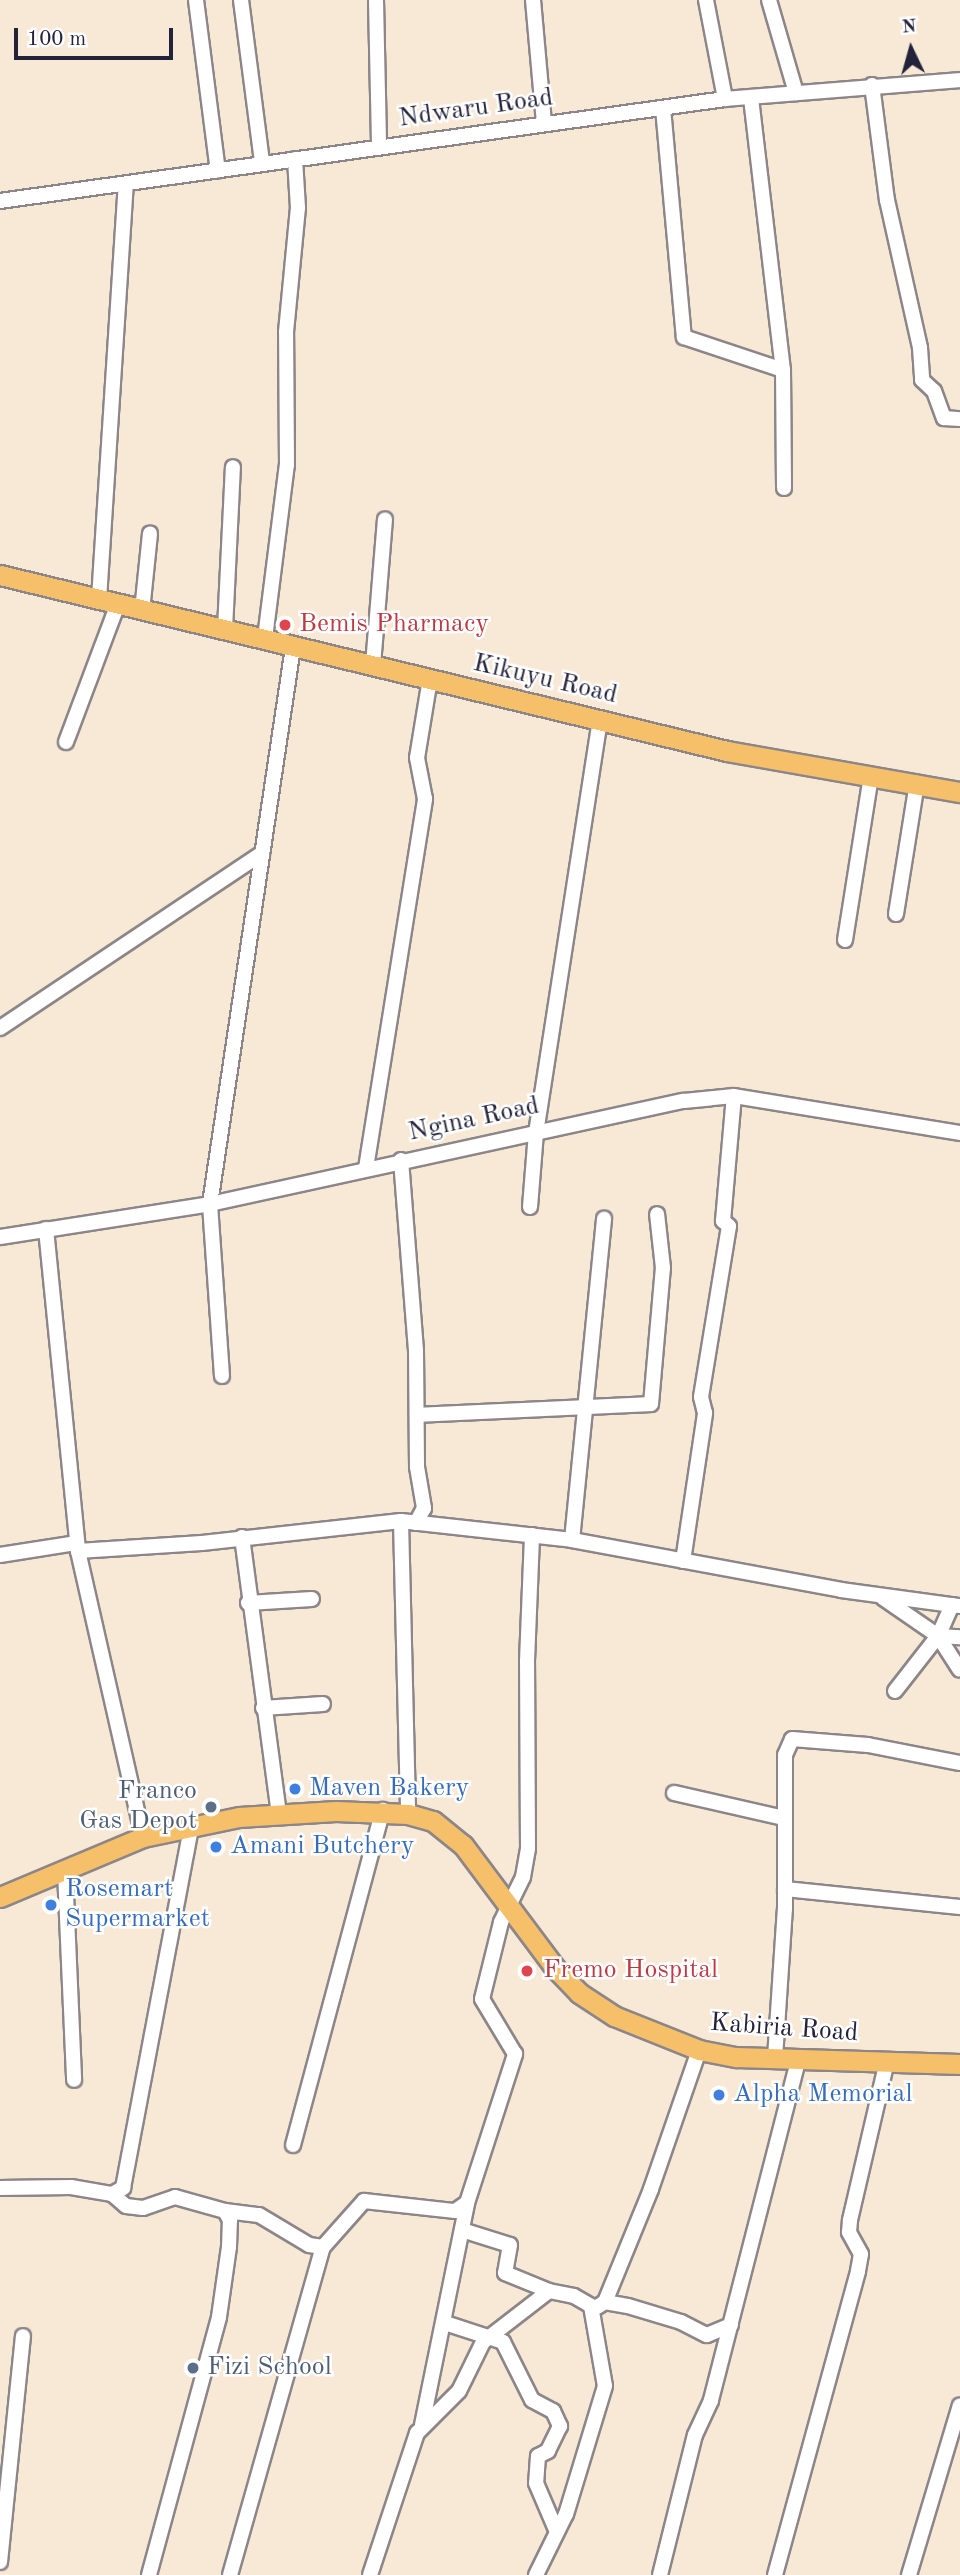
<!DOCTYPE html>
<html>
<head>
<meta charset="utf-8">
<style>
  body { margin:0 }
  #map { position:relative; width:960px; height:2575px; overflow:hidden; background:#f7e9d6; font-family:"Old Standard TT",serif }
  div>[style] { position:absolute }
  .roads { filter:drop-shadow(2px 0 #8c8688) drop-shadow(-2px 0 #8c8688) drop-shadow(0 2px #8c8688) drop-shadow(0 -2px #8c8688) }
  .minor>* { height:14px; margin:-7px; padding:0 7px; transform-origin:7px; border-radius:7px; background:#fff }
  .major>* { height:19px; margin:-9.5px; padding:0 9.5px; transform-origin:9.5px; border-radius:9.5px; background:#f6c06b }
  .dots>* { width:19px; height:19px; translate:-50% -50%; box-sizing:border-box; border:4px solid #fff; border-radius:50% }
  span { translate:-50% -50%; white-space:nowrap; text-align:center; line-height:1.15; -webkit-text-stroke:5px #fff; paint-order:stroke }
  .street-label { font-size:26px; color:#22223b }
  .health-label { font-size:26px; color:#be3a42 }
  .left { translate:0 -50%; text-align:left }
  .shop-label { font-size:26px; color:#366cbe }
  .service-label { font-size:26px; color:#4e5e75 }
  .right { translate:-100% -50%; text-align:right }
  .north { position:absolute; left:876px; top:14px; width:70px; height:70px; -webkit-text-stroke:5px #fff; paint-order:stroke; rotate:355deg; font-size:19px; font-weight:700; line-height:28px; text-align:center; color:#22223b }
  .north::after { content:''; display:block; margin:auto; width:24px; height:32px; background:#22223b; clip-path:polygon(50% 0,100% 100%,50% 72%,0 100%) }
  .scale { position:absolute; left:14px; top:28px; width:159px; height:32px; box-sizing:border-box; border:4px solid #22223b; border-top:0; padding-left:9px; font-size:21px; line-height:24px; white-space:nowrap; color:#22223b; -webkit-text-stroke:5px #fff; paint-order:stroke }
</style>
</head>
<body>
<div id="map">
  <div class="roads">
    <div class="minor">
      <i style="left:196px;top:0;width:172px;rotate:82.7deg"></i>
      <i style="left:241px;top:0;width:163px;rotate:82.6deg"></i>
      <i style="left:376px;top:0;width:147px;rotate:88.8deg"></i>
      <i style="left:533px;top:0;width:123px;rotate:84.9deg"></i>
      <i style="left:706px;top:0;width:101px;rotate:79.1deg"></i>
      <i style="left:769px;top:0;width:97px;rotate:73.8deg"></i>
      <i style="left:872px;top:85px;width:116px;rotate:82.6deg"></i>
      <i style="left:887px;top:200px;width:152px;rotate:77.4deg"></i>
      <i style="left:920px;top:348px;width:32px;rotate:86deg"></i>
      <i style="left:922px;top:380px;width:16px;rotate:43deg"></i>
      <i style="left:934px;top:391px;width:29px;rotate:70deg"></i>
      <i style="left:944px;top:418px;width:16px;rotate:4deg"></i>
      <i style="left:751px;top:98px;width:274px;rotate:83.3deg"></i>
      <i style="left:783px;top:370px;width:118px;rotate:89.5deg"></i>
      <i style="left:663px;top:108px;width:230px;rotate:84.8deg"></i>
      <i style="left:684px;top:337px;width:104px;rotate:18.4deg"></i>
      <i style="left:0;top:201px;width:732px;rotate:-8.01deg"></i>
      <i style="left:725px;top:99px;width:236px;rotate:-4.6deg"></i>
      <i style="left:99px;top:599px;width:415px;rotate:-86.3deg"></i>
      <i style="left:142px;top:611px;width:78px;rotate:-84.1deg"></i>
      <i style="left:225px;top:629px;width:162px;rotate:-87.2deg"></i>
      <i style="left:265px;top:638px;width:174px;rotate:-82.8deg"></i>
      <i style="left:287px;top:465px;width:133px;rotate:-90.4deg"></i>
      <i style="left:286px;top:332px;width:125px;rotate:-84.5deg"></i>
      <i style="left:298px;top:208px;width:49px;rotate:-93.5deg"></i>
      <i style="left:373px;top:665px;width:146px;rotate:-85.3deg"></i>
      <i style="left:66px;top:742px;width:145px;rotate:-69.4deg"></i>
      <i style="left:896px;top:914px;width:133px;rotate:-80.9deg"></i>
      <i style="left:845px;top:940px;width:167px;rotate:-81deg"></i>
      <i style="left:0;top:1028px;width:315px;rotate:-33.7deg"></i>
      <i style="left:401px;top:1160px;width:192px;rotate:85.5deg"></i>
      <i style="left:416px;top:1351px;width:116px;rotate:89.5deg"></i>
      <i style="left:417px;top:1467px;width:42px;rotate:80.3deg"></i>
      <i style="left:424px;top:1508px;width:17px;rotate:118deg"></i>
      <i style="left:366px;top:1168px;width:374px;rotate:-80.9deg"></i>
      <i style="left:425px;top:799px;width:42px;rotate:-101deg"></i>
      <i style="left:417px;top:758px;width:80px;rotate:-80.7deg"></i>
      <i style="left:530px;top:1207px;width:74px;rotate:-85.4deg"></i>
      <i style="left:536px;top:1133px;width:419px;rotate:-81.2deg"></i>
      <i style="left:46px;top:1229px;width:324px;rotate:84.3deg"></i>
      <i style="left:78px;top:1551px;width:293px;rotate:77.2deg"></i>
      <i style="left:0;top:1237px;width:213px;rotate:-8.9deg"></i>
      <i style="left:210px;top:1204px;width:485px;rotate:-12.3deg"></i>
      <i style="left:684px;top:1101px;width:50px;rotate:-5.7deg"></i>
      <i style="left:734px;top:1096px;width:229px;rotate:9.3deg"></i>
      <i style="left:222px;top:1376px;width:172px;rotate:-94deg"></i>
      <i style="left:210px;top:1204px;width:563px;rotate:-81.52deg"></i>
      <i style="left:417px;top:1415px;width:234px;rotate:-2.7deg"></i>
      <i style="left:651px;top:1404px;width:137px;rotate:-85deg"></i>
      <i style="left:663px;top:1268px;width:54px;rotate:-96.3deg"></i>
      <i style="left:401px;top:1521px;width:293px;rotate:88.6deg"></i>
      <i style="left:242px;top:1537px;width:280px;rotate:82.4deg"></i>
      <i style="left:572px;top:1540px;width:323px;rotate:-84.3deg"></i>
      <i style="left:78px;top:1551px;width:124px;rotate:-3.7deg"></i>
      <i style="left:202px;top:1543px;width:200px;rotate:-6.3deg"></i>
      <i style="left:401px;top:1521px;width:172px;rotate:6.3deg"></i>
      <i style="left:572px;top:1540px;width:274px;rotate:10.5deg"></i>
      <i style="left:841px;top:1590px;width:120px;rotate:7.7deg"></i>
      <i style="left:0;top:1555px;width:78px;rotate:-8.9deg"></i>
      <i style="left:683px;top:1561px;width:150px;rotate:-81.5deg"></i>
      <i style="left:705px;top:1413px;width:16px;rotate:-104deg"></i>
      <i style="left:701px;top:1397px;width:173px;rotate:-80.7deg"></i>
      <i style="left:729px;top:1226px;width:8px;rotate:-140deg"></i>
      <i style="left:723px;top:1221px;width:125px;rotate:-85deg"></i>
      <i style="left:883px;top:1598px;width:67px;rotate:34.6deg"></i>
      <i style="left:938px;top:1636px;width:22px;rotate:3deg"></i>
      <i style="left:248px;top:1603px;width:64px;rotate:-3.6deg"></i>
      <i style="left:952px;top:1605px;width:34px;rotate:114deg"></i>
      <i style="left:938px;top:1636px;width:40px;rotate:57.1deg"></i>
      <i style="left:895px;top:1691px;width:70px;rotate:-52deg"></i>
      <i style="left:263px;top:1708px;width:60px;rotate:-3.8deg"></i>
      <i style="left:674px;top:1793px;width:113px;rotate:12.8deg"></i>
      <i style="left:65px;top:1871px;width:209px;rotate:87.5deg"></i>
      <i style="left:785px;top:1889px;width:176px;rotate:5.9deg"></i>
      <i style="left:775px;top:2058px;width:149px;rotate:-86.2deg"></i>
      <i style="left:785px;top:1909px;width:154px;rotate:-90deg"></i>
      <i style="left:785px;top:1755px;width:17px;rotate:-66deg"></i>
      <i style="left:792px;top:1739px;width:76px;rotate:4.5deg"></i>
      <i style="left:868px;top:1745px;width:94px;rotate:11.1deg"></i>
      <i style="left:293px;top:2145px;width:347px;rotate:-75deg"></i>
      <i style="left:0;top:2188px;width:71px;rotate:-0.8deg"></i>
      <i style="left:71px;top:2187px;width:42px;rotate:9.7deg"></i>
      <i style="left:225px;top:2211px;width:34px;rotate:7deg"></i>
      <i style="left:259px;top:2215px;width:58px;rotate:31deg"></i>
      <i style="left:309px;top:2245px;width:14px;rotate:8deg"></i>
      <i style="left:462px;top:2230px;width:50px;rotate:17.4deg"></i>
      <i style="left:510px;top:2245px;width:28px;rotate:100deg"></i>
      <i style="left:505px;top:2273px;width:48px;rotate:22.2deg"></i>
      <i style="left:605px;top:2302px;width:122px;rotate:-67.8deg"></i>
      <i style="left:651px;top:2189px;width:147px;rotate:-70.9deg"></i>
      <i style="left:597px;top:2307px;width:9px;rotate:-32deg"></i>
      <i style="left:605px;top:2302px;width:23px;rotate:10deg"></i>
      <i style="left:628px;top:2306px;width:55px;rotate:16.8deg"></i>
      <i style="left:681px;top:2322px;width:29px;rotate:27deg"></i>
      <i style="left:707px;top:2335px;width:26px;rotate:-23deg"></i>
      <i style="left:445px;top:2323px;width:61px;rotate:18.1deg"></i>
      <i style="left:503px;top:2342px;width:65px;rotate:63.4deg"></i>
      <i style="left:532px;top:2400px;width:24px;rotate:28deg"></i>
      <i style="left:553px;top:2411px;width:17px;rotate:65deg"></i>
      <i style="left:560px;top:2426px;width:28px;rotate:116deg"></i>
      <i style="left:548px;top:2451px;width:11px;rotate:153deg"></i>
      <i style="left:538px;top:2456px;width:27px;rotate:94deg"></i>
      <i style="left:536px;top:2483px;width:53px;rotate:66.8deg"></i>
      <i style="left:422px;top:2425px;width:227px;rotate:-78.5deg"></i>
      <i style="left:0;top:2562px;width:227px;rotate:-84.2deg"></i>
      <i style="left:149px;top:2575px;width:267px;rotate:-74.8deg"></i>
      <i style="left:219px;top:2317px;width:71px;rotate:-81.9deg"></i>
      <i style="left:229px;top:2247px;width:27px;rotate:-88deg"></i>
      <i style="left:230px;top:2220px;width:10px;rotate:-119deg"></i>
      <i style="left:225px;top:2211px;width:52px;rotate:-164.4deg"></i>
      <i style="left:175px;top:2197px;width:34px;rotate:161deg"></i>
      <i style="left:143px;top:2208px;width:17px;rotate:-173deg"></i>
      <i style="left:126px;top:2206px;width:18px;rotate:-139deg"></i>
      <i style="left:112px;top:2194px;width:13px;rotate:-29deg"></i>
      <i style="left:123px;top:2188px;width:367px;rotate:-79.3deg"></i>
      <i style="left:230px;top:2575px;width:341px;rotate:-74.2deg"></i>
      <i style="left:323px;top:2247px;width:62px;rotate:-48.3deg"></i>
      <i style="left:364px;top:2201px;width:92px;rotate:6.3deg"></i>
      <i style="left:455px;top:2211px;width:14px;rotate:-34deg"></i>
      <i style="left:467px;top:2203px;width:157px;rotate:-72.1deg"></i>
      <i style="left:515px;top:2054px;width:64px;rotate:-121deg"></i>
      <i style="left:482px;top:1999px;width:79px;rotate:-76.1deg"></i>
      <i style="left:501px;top:1922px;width:50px;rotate:-63.9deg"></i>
      <i style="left:523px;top:1877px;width:29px;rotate:-80deg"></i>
      <i style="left:528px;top:1848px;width:187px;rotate:-90.3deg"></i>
      <i style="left:527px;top:1661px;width:126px;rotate:-87.7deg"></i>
      <i style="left:370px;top:2575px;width:150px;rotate:-71.7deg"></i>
      <i style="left:417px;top:2433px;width:59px;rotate:-45deg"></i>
      <i style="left:459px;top:2391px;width:55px;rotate:-63.9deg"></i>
      <i style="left:483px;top:2342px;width:83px;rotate:-37.7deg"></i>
      <i style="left:549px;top:2291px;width:25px;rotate:11deg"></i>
      <i style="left:574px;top:2296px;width:20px;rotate:30deg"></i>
      <i style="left:591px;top:2306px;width:81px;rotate:80.1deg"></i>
      <i style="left:605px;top:2386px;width:134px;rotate:106.9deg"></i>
      <i style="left:566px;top:2514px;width:68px;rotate:116.2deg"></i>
      <i style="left:660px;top:2575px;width:144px;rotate:-76deg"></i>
      <i style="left:695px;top:2435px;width:38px;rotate:-65deg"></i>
      <i style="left:711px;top:2400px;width:353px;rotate:-75.6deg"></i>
      <i style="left:775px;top:2575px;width:315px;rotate:-74.7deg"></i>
      <i style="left:858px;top:2271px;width:17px;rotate:-80deg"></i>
      <i style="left:861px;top:2254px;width:25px;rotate:-119deg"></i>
      <i style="left:849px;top:2232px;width:12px;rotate:-85deg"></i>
      <i style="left:850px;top:2220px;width:163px;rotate:-76.9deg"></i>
      <i style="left:909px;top:2575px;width:177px;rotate:-73.3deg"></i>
    </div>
    <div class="major">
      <i style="left:0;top:575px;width:748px;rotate:13.61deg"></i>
      <i style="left:727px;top:751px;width:237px;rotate:10deg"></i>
      <i style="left:0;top:1897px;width:155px;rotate:-22.8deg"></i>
      <i style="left:143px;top:1837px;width:98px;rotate:-11.8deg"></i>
      <i style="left:239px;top:1817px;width:97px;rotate:-3.5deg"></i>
      <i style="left:336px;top:1811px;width:72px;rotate:2.4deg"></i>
      <i style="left:408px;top:1814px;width:26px;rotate:16deg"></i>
      <i style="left:433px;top:1821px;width:38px;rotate:39deg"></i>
      <i style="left:463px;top:1845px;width:154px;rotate:53.2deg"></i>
      <i style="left:555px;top:1968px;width:35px;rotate:46deg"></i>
      <i style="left:579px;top:1993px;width:42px;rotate:33.3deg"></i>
      <i style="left:614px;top:2016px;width:92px;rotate:21.8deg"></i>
      <i style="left:699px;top:2050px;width:38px;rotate:11deg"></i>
      <i style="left:736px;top:2057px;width:224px;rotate:1.8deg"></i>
    </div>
  </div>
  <div class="dots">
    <i style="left:285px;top:625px;background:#e0444e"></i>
    <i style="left:295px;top:1789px;background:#3f7fe0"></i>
    <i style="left:211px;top:1807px;background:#5c6f8a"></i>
    <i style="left:216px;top:1847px;background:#3f7fe0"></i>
    <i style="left:51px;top:1905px;background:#3f7fe0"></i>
    <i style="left:527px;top:1971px;background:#e0444e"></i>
    <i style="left:719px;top:2095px;background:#3f7fe0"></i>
    <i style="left:193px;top:2368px;background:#5c6f8a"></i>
  </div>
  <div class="street-label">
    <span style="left:476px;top:109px;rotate:-8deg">Ndwaru Road</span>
    <span style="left:545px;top:680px;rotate:13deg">Kikuyu Road</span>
    <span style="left:474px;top:1120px;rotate:-12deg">Ngina Road</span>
    <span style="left:784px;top:2029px;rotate:4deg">Kabiria Road</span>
  </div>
  <div class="health-label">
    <span class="left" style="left:299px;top:625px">Bemis Pharmacy</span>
    <span class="left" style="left:543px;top:1971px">Fremo Hospital</span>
  </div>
  <div class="shop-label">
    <span class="left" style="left:309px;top:1789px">Maven Bakery</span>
    <span class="left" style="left:230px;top:1847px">Amani Butchery</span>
    <span class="left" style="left:65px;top:1905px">Rosemart<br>Supermarket</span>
    <span class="left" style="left:733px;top:2095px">Alpha Memorial</span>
  </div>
  <div class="service-label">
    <span class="right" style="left:197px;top:1807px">Franco<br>Gas Depot</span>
    <span class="left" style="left:207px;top:2368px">Fizi School</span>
  </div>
  <div class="north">N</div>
  <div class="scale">100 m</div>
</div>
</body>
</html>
